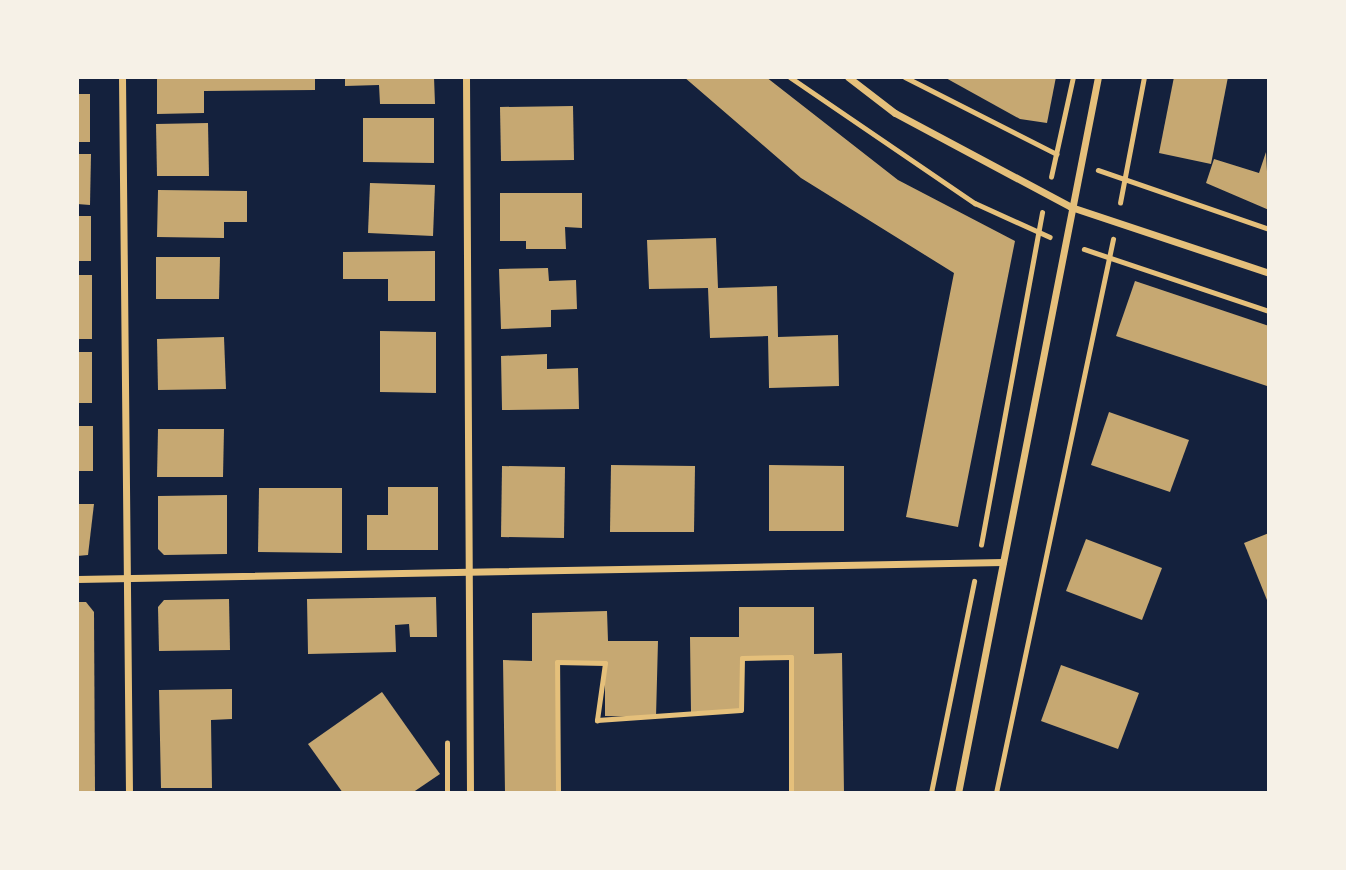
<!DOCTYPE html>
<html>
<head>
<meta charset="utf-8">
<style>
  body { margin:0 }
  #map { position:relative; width:1346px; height:870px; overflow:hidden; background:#14213d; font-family:Signika,sans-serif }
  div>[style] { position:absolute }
  .building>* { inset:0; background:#c6a872 }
  .path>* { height:4.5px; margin:-2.25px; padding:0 2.25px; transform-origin:2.25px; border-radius:2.25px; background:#e5c07b }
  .service>* { height:5px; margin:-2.5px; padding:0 2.5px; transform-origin:2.5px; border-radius:2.5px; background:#e5c07b }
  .minor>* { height:7px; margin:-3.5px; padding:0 3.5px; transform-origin:3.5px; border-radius:3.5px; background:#e5c07b }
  span { translate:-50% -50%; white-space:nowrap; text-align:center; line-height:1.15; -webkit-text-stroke:7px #f6f1e7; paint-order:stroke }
  .frame { position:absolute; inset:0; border:79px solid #f6f1e7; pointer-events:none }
</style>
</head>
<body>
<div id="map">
  <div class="building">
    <i style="clip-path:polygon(157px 77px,315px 77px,315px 90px,204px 91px,204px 113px,157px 114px)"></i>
    <i style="clip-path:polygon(345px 77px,434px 77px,435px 104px,380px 104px,379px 85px,345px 86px)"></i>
    <i style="clip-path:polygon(684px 77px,766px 77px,898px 180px,1015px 241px,958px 527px,906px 517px,954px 273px,801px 178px)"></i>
    <i style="clip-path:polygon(944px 77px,1056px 77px,1047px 123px,1020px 119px)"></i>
    <i style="clip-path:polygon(1174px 77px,1228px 77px,1211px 164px,1159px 153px)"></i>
    <i style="clip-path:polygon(77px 94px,90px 94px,90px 142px,77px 142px)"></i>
    <i style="clip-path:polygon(573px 106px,574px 160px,501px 161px,500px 107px)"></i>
    <i style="clip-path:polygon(363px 118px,434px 118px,434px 163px,363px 162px)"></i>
    <i style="clip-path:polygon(208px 123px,209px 176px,157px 176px,156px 124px)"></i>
    <i style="clip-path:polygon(1266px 152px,1269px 210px,1206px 183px,1214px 159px,1259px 173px)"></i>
    <i style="clip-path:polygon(77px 154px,91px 154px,90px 205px,77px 204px)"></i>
    <i style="clip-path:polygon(370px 183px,435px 185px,433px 236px,368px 233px)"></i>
    <i style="clip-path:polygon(158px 190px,247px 191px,247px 222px,224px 222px,224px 238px,157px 237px)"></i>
    <i style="clip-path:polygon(500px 193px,582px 193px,582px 228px,565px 227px,566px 249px,526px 249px,526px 241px,500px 241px)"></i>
    <i style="clip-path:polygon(77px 216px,91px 216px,91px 261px,77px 261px)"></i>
    <i style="clip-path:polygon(716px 238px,718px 288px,777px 286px,778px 337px,838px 335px,839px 386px,769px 388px,768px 336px,710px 338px,708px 288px,649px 289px,647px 240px)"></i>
    <i style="clip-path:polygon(435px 251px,435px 301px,388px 301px,388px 279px,343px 279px,343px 252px)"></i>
    <i style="clip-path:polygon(156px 257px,220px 257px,219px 299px,156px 299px)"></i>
    <i style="clip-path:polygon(548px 268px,549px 281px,576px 280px,577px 309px,551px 310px,551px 327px,501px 329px,499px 269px)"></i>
    <i style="clip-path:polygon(77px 275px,92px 275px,92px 339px,77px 339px)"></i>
    <i style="clip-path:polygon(1135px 281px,1269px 326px,1267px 386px,1116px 336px)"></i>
    <i style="clip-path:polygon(380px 331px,436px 332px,436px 393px,380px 392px)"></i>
    <i style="clip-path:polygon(224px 337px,226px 389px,158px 390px,157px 339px)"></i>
    <i style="clip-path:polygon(77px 352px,92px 352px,92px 403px,77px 403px)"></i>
    <i style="clip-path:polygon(547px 354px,547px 369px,578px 368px,579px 409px,502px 410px,501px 356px)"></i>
    <i style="clip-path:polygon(1109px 412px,1189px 440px,1170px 492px,1091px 465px)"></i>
    <i style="clip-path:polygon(77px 426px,93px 426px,93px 471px,77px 471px)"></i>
    <i style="clip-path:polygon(158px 429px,224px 429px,223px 477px,157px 477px)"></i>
    <i style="clip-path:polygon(611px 465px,695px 466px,694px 532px,610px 532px)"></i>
    <i style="clip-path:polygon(769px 465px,844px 466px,844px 531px,769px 531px)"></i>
    <i style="clip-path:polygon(502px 466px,565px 467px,564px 538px,501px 537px)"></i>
    <i style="clip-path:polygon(388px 487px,438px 487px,438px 550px,367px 550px,367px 515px,388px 515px)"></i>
    <i style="clip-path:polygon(259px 488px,342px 488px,342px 553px,258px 552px)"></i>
    <i style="clip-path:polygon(227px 495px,227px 554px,164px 555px,158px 549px,158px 496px)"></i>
    <i style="clip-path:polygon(77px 504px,94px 504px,88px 555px,77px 556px)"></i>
    <i style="clip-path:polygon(1269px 533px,1269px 605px,1244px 543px)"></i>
    <i style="clip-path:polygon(1086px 539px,1162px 568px,1142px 620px,1066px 591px)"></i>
    <i style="clip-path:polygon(436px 597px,437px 637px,410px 637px,409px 624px,395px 625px,396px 652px,308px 654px,307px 599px)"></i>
    <i style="clip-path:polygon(229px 599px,230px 650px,159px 651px,158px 607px,164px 600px)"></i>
    <i style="clip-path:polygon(77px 602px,86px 602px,94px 612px,95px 793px,77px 793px)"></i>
    <i style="clip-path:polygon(739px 607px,814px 607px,814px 654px,842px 653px,844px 793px,791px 793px,791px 657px,742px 658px,741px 710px,691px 712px,690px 637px,739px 637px)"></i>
    <i style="clip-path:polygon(607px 611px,608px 641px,658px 641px,656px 717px,605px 716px,605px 663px,557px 662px,558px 793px,505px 793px,503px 660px,532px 661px,532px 613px)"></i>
    <i style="clip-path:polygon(1061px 665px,1139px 693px,1118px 749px,1041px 721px)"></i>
    <i style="clip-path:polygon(232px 689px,232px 719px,211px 720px,212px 788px,161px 788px,159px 690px)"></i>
    <i style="clip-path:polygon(382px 692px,440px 774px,412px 793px,343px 793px,308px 744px)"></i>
  </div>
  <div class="path">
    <i style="left:790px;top:77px;width:224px;rotate:34.3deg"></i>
    <i style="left:975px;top:203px;width:82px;rotate:24.4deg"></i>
    <i style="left:905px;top:77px;width:170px;rotate:26.9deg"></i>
    <i style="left:1098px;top:170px;width:181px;rotate:19deg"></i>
    <i style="left:1051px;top:177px;width:102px;rotate:-77.6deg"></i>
    <i style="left:1120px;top:203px;width:128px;rotate:-79.2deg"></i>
    <i style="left:1084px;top:249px;width:195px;rotate:18.5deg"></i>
    <i style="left:981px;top:545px;width:338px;rotate:-79.6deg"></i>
    <i style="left:447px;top:793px;width:50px;rotate:-90deg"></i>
    <i style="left:931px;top:793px;width:216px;rotate:-78.5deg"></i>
    <i style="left:996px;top:793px;width:566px;rotate:-78.07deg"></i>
  </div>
  <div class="service">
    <i style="left:558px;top:793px;width:131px;rotate:-90.4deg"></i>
    <i style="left:557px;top:662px;width:48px;rotate:1.2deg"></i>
    <i style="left:605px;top:663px;width:58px;rotate:98deg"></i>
    <i style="left:597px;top:720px;width:144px;rotate:-4deg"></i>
    <i style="left:741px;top:710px;width:52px;rotate:-88.9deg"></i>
    <i style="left:742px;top:658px;width:49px;rotate:-1.2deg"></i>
    <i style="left:791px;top:657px;width:136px;rotate:90deg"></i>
  </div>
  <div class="minor">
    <i style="left:122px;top:77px;width:716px;rotate:89.44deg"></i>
    <i style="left:466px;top:77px;width:716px;rotate:89.68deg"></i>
    <i style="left:848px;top:77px;width:59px;rotate:37.5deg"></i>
    <i style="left:895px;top:113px;width:200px;rotate:28.1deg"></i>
    <i style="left:1071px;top:207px;width:209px;rotate:18.4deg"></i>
    <i style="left:77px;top:579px;width:926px;rotate:-1.05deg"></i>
    <i style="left:958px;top:793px;width:730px;rotate:-78.94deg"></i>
  </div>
  <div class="frame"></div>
</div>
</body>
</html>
